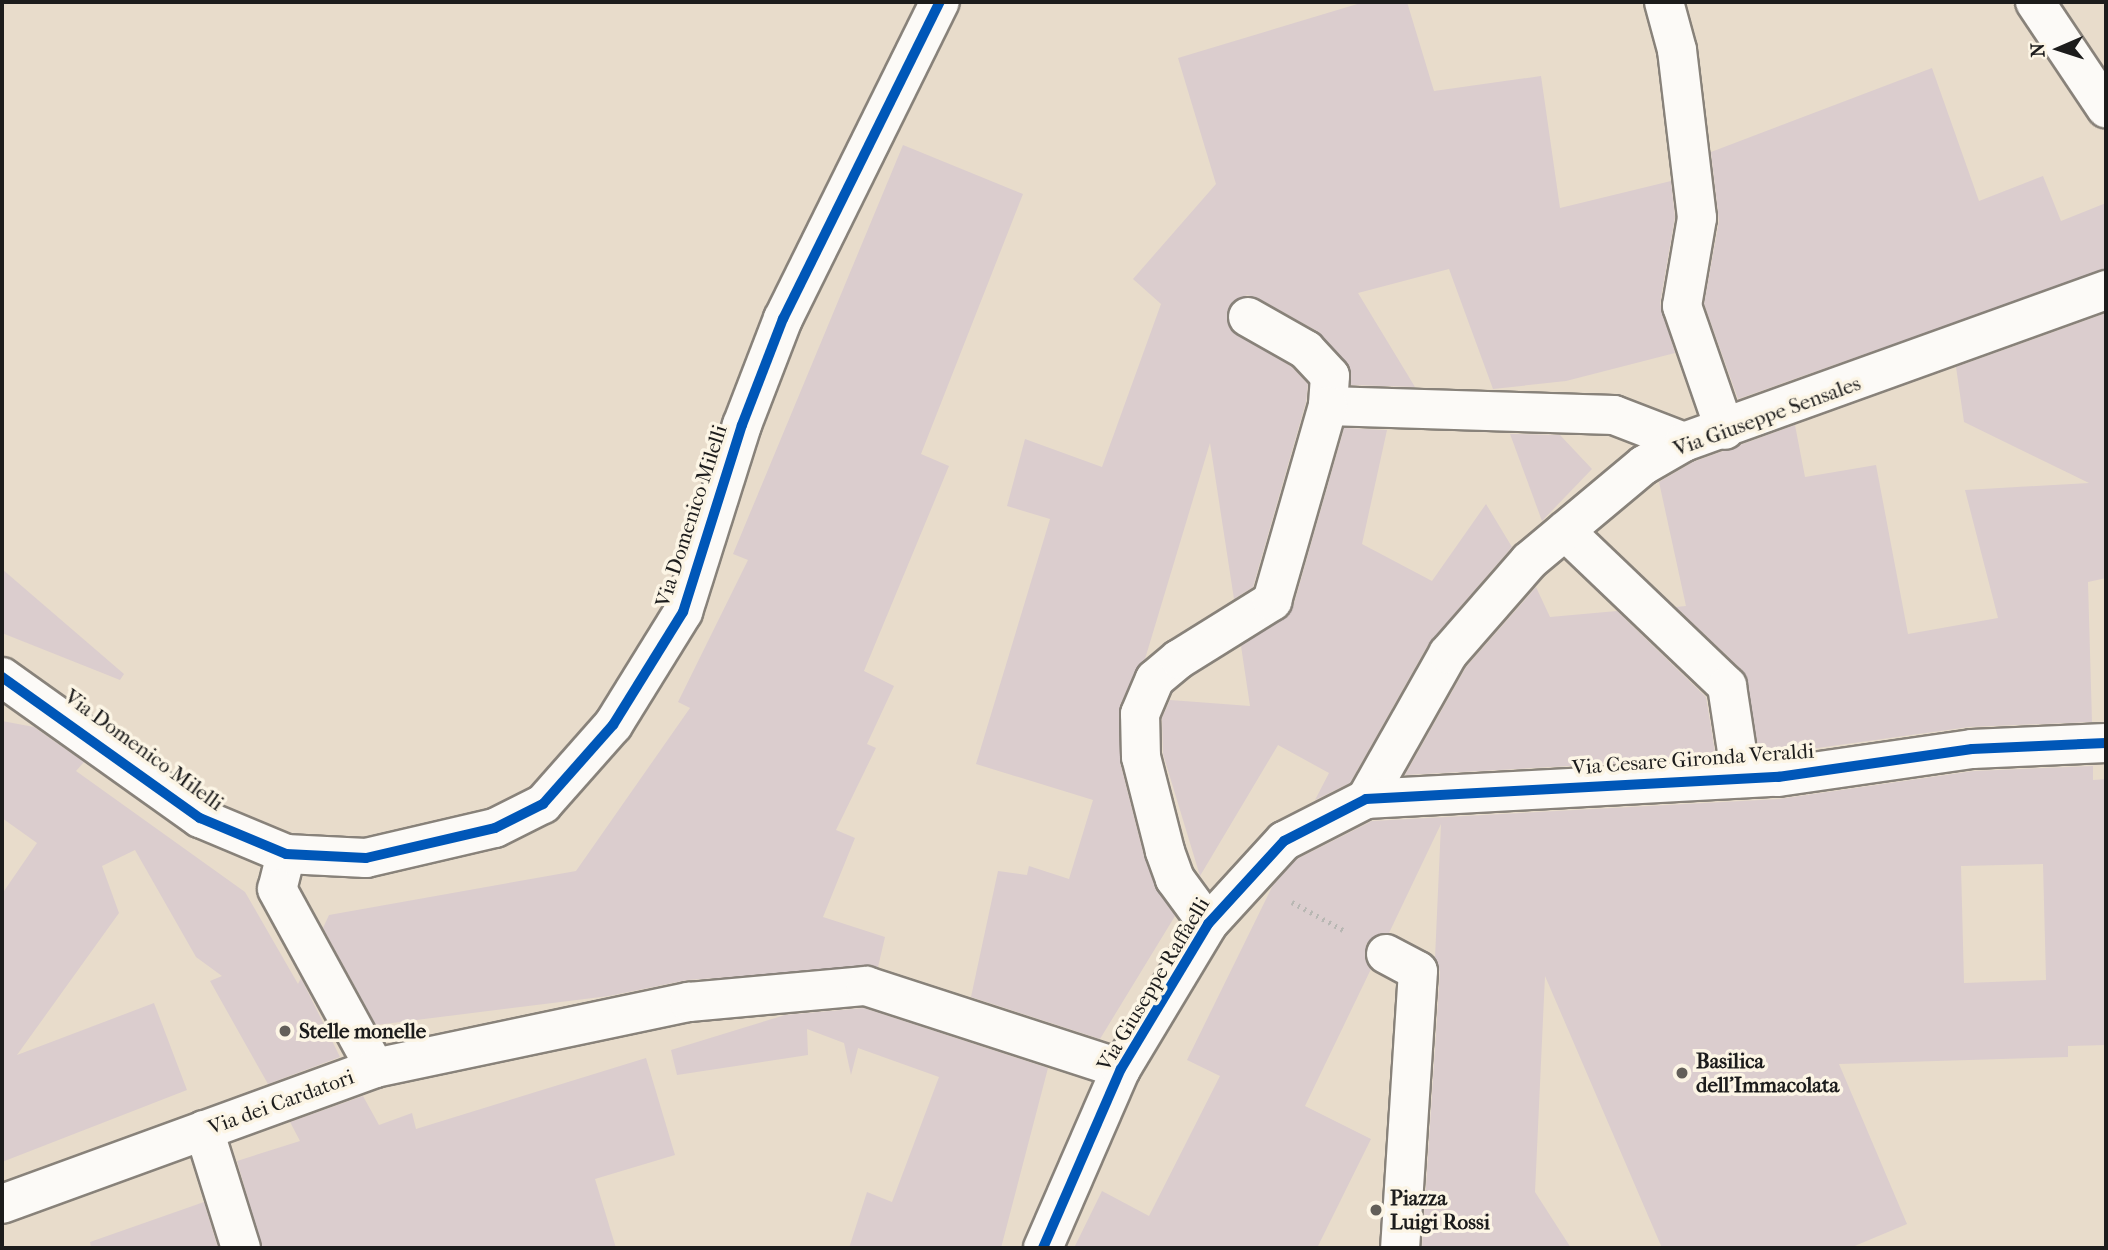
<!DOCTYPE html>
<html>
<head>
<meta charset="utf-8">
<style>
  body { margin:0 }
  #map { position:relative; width:2108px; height:1250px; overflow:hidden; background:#e8dccb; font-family:"IM FELL French Canon",serif }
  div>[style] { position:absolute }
  .building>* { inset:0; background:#dbcdce }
  .path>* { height:4.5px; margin-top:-2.25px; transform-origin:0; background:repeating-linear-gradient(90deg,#b8b7b3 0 2px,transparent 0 7px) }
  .roads { filter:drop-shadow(2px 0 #88827a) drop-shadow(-2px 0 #88827a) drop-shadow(0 2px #88827a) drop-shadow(0 -2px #88827a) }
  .minor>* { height:38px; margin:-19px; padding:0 19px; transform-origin:19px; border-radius:19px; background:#fcfaf7 }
  .cycleway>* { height:10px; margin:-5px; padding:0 5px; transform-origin:5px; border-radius:5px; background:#0057b8 }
  .dots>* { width:19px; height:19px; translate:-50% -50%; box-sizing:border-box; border:4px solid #fcf5e5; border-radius:50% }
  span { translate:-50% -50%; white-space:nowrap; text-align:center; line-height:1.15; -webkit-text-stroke:7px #fcf5e5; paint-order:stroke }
  .street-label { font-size:21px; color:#1c1c1c }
  .poi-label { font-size:21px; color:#1c1c1c; font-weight:700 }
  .left { translate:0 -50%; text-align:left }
  .frame { position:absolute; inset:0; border:4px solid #1c1c1c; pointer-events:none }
  .north { position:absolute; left:2024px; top:14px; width:70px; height:70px; -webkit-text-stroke:5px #fcf5e5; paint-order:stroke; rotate:267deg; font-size:19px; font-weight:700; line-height:28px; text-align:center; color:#1c1c1c }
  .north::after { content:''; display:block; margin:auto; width:24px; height:32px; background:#1c1c1c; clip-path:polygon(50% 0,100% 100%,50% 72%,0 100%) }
</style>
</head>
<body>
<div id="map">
  <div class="building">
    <i style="clip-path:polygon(1364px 2px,1407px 2px,1434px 91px,1541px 76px,1560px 208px,1671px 181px,1675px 217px,1660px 303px,1675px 353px,1566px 381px,1493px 389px,1449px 269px,1358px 293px,1415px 387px,1351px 385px,1346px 362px,1317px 331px,1258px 298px,1247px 295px,1229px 306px,1230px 329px,1292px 367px,1308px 384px,1306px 402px,1253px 587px,1234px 599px,1210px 443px,1145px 659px,1120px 705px,1120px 762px,1144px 856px,1175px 916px,1100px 1039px,971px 997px,998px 871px,1027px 875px,1029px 866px,1069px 879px,1093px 800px,976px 764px,1050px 519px,1007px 506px,1025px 439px,1102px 467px,1161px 304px,1133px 279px,1216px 184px,1178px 58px)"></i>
    <i style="clip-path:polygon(1932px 68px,1979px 201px,2043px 176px,2061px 221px,2106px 203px,2106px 269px,1738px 399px,1704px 304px,1719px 221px,1711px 152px)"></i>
    <i style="clip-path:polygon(903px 145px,1023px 194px,921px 454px,949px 466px,864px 671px,894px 686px,867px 744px,876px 748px,836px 830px,855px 838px,823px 917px,885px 937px,878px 967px,687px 980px,609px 996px,376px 1025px,323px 928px,329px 915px,576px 871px,690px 708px,678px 702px,748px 560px,733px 554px)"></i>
    <i style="clip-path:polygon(2106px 313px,2106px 578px,2088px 582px,2092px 722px,1969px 727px,1760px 756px,1743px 671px,1676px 607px,1686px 606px,1659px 482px,1693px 462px,1795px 425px,1805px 477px,1876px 465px,1908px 634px,1998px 618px,1965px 490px,2089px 483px,1964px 422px,1956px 367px)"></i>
    <i style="clip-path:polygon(1344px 428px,1387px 430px,1362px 544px,1432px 581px,1486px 504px,1512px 547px,1429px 643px,1350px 783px,1315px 800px,1329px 773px,1278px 745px,1200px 876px,1163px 754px,1162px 718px,1170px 700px,1250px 706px,1241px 646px,1293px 607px)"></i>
    <i style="clip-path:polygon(1510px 434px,1560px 435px,1592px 469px,1542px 521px)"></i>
    <i style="clip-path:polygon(2px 569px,124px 674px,120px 680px,2px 633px)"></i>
    <i style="clip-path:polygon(1536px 587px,1550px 617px,1617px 611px,1706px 697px,1716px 758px,1405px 775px,1466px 667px)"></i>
    <i style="clip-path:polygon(2px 721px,34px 727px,84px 762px,76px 771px,245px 892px,298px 984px,301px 978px,340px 1057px,268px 1084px,210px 981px,222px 976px,196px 957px,135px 850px,102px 866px,119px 913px,17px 1055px,154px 1003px,187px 1090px,2px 1162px,2px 894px,37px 843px,2px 818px)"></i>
    <i style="clip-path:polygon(evenodd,2093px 766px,2093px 780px,2106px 779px,2106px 1045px,2068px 1046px,2068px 1057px,1839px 1064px,1907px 1224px,1850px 1248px,1662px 1248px,1545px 976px,1535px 1192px,1571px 1248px,1422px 1248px,1440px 972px,1435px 958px,1441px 824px,1389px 933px,1366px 944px,1371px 969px,1305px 1106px,1371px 1139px,1317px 1248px,1074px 1248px,1102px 1191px,1149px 1216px,1220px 1076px,1187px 1060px,1273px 885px,1297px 859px,1372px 821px,1779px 799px,1974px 771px,2093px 766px,2043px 864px,2046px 980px,1964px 983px,1961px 866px,2043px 864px)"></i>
    <i style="clip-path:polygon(864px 1008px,1048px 1068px,1001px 1248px,849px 1248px,867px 1192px,892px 1202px,939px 1077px,858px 1048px,851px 1075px,844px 1043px,807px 1029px,808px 1055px,677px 1075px,671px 1050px,785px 1015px)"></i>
    <i style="clip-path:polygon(646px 1058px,675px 1155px,595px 1179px,616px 1248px,262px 1248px,237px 1161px,300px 1141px,290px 1122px,363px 1096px,379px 1125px,412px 1113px,416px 1129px)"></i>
    <i style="clip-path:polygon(204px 1202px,218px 1248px,91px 1248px,90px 1242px)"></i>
  </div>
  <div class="path">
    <i style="left:1292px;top:902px;width:60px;rotate:28.7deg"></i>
  </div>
  <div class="roads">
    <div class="minor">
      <i style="left:1664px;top:2px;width:50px;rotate:74.8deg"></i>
      <i style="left:1677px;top:50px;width:169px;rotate:83.2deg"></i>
      <i style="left:1697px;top:218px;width:89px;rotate:99.7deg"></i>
      <i style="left:1682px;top:306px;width:131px;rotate:70.9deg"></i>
      <i style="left:2035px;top:2px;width:128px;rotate:56.2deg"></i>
      <i style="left:1248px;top:317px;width:67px;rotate:29.6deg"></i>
      <i style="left:1306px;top:350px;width:35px;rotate:47deg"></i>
      <i style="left:1330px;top:376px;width:30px;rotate:94deg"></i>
      <i style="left:1328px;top:406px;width:286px;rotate:1.8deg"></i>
      <i style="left:1614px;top:415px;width:75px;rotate:21.1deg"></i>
      <i style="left:1565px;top:531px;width:224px;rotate:43.7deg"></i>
      <i style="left:1727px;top:686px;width:93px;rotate:81.3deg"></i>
      <i style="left:2px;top:677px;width:243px;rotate:35.5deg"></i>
      <i style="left:200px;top:818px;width:93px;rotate:22.7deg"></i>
      <i style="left:286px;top:854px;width:80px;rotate:2.9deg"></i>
      <i style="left:366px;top:858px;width:132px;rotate:-13.1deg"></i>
      <i style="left:495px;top:828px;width:54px;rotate:-26.6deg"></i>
      <i style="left:543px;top:804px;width:106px;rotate:-48.5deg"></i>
      <i style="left:613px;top:725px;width:133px;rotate:-58.2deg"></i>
      <i style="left:683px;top:612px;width:196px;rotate:-72.5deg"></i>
      <i style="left:742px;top:425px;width:114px;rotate:-68.9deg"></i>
      <i style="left:783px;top:319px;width:354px;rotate:-63.7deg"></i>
      <i style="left:1366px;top:799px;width:167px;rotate:-60.5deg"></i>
      <i style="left:1448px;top:654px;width:123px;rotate:-48.9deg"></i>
      <i style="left:1529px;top:561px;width:150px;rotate:-39.9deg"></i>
      <i style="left:1644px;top:465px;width:46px;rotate:-29.9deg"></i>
      <i style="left:1684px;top:442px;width:449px;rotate:-19.8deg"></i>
      <i style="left:286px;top:854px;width:36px;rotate:104deg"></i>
      <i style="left:277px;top:889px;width:204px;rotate:61.3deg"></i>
      <i style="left:1208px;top:924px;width:56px;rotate:-126.3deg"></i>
      <i style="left:1175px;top:879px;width:30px;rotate:-110deg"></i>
      <i style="left:1165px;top:851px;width:97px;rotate:-104.3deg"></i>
      <i style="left:1141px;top:757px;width:43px;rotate:-91.3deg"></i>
      <i style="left:1140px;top:714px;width:38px;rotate:-67deg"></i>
      <i style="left:1155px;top:679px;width:31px;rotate:-40deg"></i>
      <i style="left:1179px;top:659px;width:110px;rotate:-31.9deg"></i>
      <i style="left:1272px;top:601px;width:203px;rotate:-74deg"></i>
      <i style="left:1386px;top:954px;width:36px;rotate:28deg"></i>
      <i style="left:1418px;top:971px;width:278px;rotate:93.7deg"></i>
      <i style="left:204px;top:1130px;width:124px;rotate:72.6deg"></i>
      <i style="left:2px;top:1204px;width:397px;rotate:-20deg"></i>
      <i style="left:375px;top:1068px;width:321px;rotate:-11.9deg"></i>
      <i style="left:689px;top:1002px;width:178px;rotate:-5.2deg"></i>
      <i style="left:866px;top:986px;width:268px;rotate:18deg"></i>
      <i style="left:1043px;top:1248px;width:195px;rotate:-66.5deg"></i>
      <i style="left:1121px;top:1069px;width:169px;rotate:-59deg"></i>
      <i style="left:1208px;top:924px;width:113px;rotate:-47.5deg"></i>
      <i style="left:1284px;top:841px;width:92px;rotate:-27.1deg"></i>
      <i style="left:1366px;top:799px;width:413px;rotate:-3.1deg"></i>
      <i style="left:1778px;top:777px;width:196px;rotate:-8.2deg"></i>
      <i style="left:1972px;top:749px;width:134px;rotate:-2.6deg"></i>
    </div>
  </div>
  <div class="cycleway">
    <i style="left:2px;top:677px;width:243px;rotate:35.5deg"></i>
    <i style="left:200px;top:818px;width:93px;rotate:22.7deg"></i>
    <i style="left:286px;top:854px;width:80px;rotate:2.9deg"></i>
    <i style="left:366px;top:858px;width:132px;rotate:-13.1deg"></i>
    <i style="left:495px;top:828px;width:54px;rotate:-26.6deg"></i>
    <i style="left:543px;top:804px;width:106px;rotate:-48.5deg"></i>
    <i style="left:613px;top:725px;width:133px;rotate:-58.2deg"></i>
    <i style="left:683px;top:612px;width:196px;rotate:-72.5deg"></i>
    <i style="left:742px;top:425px;width:114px;rotate:-68.9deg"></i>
    <i style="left:783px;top:319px;width:354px;rotate:-63.7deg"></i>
    <i style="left:1043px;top:1248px;width:195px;rotate:-66.5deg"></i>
    <i style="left:1121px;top:1069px;width:169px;rotate:-59deg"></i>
    <i style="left:1208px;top:924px;width:113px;rotate:-47.5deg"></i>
    <i style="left:1284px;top:841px;width:92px;rotate:-27.1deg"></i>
    <i style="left:1366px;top:799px;width:413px;rotate:-3.1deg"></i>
    <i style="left:1778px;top:777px;width:196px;rotate:-8.2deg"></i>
    <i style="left:1972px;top:749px;width:134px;rotate:-2.6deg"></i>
  </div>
  <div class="dots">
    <i style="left:285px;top:1031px;background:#635f59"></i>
    <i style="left:1682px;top:1073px;background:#635f59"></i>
    <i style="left:1376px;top:1210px;background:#635f59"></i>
  </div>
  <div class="street-label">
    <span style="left:1767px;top:416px;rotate:-20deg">Via Giuseppe Sensales</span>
    <span style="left:691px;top:516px;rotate:-72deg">Via Domenico Milelli</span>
    <span style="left:144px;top:750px;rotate:36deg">Via Domenico Milelli</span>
    <span style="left:1693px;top:759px;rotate:-4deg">Via Cesare Gironda Veraldi</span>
    <span style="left:1153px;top:984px;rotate:-59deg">Via Giuseppe Raffaelli</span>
    <span style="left:281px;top:1102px;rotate:-20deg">Via dei Cardatori</span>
  </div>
  <div class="poi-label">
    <span class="left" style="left:299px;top:1031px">Stelle monelle</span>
    <span class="left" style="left:1696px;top:1073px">Basilica<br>dell'Immacolata</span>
    <span class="left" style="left:1390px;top:1210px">Piazza<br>Luigi Rossi</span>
  </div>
  <div class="frame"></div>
  <div class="north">N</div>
</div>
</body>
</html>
